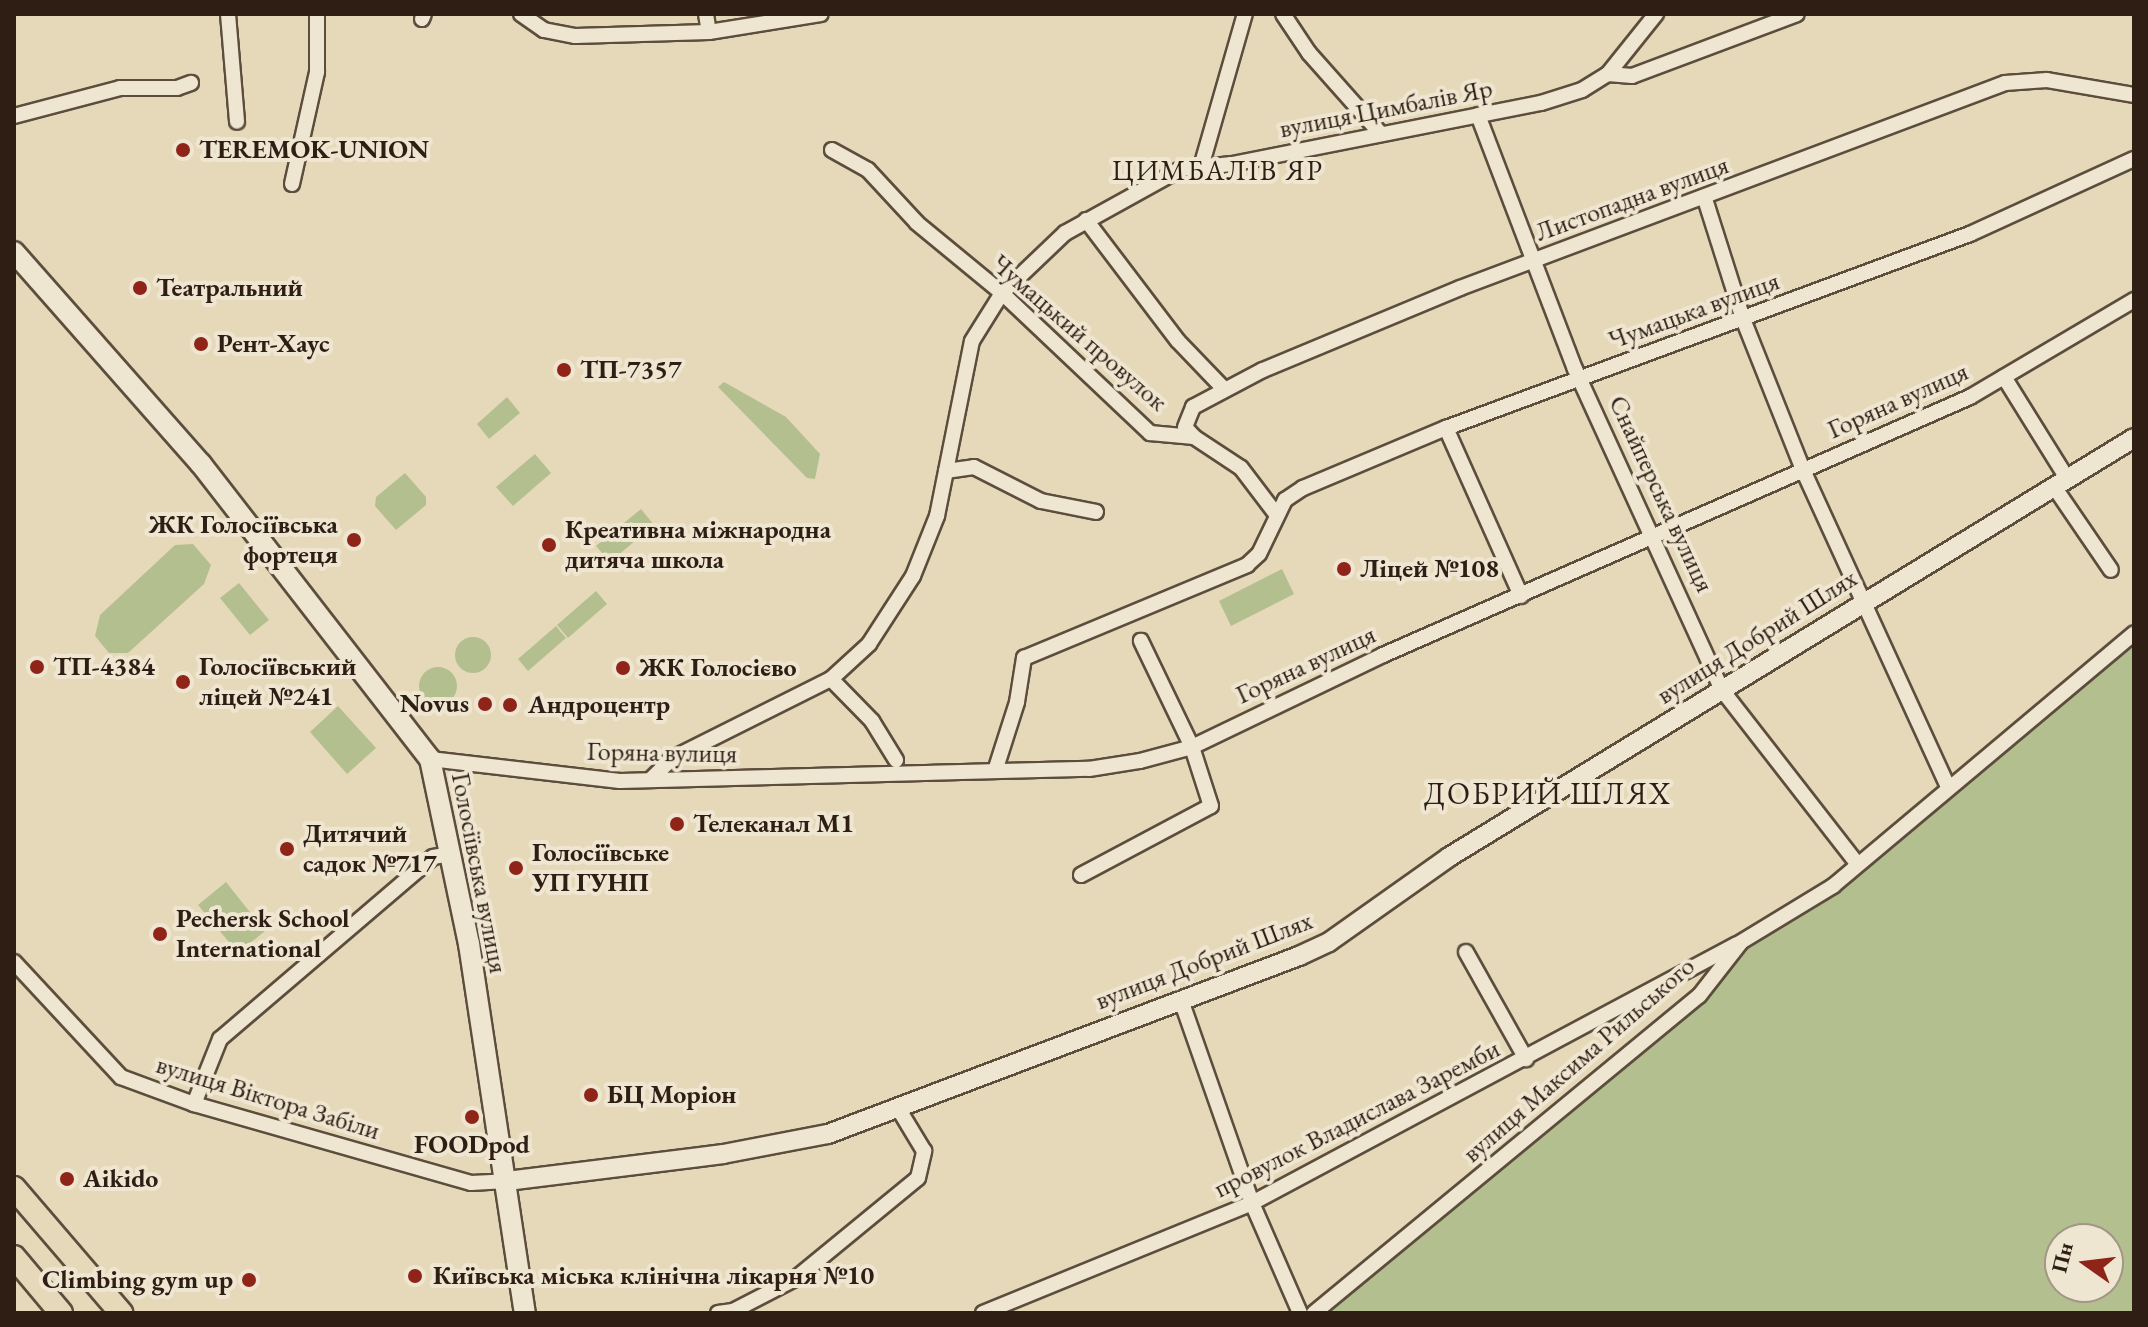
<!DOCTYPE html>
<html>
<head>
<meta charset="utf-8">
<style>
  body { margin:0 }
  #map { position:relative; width:2148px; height:1327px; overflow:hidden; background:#e6d9b9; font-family:"EB Garamond",serif }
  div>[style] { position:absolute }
  .green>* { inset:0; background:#b4bf90 }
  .round { border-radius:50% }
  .roads { filter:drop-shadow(2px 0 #5c4d3d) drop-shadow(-2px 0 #5c4d3d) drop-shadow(0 2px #5c4d3d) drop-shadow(0 -2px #5c4d3d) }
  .minor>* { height:14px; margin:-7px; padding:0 7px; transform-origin:7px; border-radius:7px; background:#efe6d2 }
  .tertiary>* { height:18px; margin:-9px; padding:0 9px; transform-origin:9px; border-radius:9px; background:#efe6d2 }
  .secondary>* { height:20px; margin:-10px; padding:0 10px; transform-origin:10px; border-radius:10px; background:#efe6d2 }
  .primary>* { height:22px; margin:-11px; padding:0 11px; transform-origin:11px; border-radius:11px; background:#e6d9b9 }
  .trunk>* { height:22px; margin:-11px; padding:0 11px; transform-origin:11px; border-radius:11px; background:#e6d9b9 }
  .dots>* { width:22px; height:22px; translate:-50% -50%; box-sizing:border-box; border:4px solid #efe6d2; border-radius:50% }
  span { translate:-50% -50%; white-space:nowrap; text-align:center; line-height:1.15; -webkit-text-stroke:8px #efe6d2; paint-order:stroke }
  .street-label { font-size:26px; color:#2e1e14 }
  .poi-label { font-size:26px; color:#2e1e14; font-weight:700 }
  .left { translate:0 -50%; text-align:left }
  .right { translate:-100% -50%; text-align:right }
  .neighbourhood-label { font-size:28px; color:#2e1e14; letter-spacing:2px }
  .quarter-label { font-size:30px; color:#2e1e14; letter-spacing:2px }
  .frame { position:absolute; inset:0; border:16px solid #2e1e14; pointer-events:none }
  .north { position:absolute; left:2044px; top:1223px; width:80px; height:80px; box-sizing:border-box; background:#efe6d2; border:2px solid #a29686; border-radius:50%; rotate:284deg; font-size:22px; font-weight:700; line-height:32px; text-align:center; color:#2e1e14 }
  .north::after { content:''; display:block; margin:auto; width:28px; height:36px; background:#8f2418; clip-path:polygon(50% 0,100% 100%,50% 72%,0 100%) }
</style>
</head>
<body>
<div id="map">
  <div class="green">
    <i style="clip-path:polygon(724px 382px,786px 417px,820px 454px,815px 479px,807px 478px,718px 387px)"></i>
    <i style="clip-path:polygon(507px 397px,520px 413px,489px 439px,477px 424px)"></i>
    <i style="clip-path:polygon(535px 454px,551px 473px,513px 506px,496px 487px)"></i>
    <i style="clip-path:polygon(405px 473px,426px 497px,426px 505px,396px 530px,375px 506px,376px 497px)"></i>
    <i style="clip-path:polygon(641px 509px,654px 525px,610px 562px,596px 546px)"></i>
    <i style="clip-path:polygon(193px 544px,211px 565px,204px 584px,128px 653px,109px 653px,95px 636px,100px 615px,175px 545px)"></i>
    <i style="clip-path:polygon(1282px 569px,1294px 594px,1231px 626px,1219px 601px)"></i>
    <i style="clip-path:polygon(239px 583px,269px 620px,250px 635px,220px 598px)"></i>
    <i style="clip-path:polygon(596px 591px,607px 604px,568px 638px,557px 625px)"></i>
    <i style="clip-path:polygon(556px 626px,566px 638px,528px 671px,518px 659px)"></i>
    <i class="round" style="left:455px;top:637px;width:36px;height:36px"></i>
    <i style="clip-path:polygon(evenodd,2134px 639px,2134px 1313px,1317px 1313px,1734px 957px,1838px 886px,2134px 639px,2060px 1239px,2108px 1239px,2108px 1287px,2060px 1287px,2060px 1239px)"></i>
    <i class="round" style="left:419px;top:667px;width:38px;height:38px"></i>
    <i style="clip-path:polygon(338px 706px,376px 748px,347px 774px,310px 732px)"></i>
    <i style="clip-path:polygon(226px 882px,265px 931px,238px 953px,198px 905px)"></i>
  </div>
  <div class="roads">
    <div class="minor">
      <i style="left:228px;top:14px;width:108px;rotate:85.2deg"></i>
      <i style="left:521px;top:14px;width:28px;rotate:35deg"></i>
      <i style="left:544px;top:30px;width:32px;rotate:11deg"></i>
      <i style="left:575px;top:36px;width:134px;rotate:-1.7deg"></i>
      <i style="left:709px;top:32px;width:113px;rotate:-9.1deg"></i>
      <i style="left:706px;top:14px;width:18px;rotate:81deg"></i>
      <i style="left:1283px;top:14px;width:47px;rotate:56.3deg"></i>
      <i style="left:1309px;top:53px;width:108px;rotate:48.4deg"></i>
      <i style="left:422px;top:19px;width:5px;rotate:-68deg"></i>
      <i style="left:1608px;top:74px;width:24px;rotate:5deg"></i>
      <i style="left:1632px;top:76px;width:176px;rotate:-20.6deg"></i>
      <i style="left:1478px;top:115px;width:272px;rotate:69.1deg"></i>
      <i style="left:1575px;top:369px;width:353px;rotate:65.4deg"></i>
      <i style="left:1722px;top:690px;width:218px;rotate:52.1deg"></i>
      <i style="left:14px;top:116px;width:110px;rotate:-14.8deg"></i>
      <i style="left:120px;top:88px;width:57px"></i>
      <i style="left:177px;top:88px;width:15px;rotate:-20deg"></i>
      <i style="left:832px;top:150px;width:41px;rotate:29.1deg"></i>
      <i style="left:868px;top:170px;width:72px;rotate:47.2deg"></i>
      <i style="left:917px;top:223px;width:110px;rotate:39.5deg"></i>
      <i style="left:1002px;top:293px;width:204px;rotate:43.4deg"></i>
      <i style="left:1150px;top:433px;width:44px;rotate:5.2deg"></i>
      <i style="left:1194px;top:437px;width:56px;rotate:33.4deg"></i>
      <i style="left:1241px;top:468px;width:58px;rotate:52.7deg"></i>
      <i style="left:1201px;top:167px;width:159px;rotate:-74deg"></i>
      <i style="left:292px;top:184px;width:115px;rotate:-77.4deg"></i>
      <i style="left:317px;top:72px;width:58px;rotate:-90deg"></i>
      <i style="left:1705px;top:199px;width:126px;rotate:72.4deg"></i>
      <i style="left:1743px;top:319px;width:162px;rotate:68.3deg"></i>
      <i style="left:1803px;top:470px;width:348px;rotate:65.4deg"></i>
      <i style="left:1086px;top:220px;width:152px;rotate:52.8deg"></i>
      <i style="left:1178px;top:341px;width:65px;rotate:46.2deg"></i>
      <i style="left:2004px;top:377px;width:121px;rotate:58.1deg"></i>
      <i style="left:1446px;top:428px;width:184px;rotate:65.9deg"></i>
      <i style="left:1194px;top:437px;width:13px;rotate:-132deg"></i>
      <i style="left:1185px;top:427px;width:22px;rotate:-68deg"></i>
      <i style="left:1193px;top:407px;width:79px;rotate:-27.9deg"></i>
      <i style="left:1263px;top:370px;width:213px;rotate:-22.6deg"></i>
      <i style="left:1460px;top:288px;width:582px;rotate:-20.61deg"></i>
      <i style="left:2005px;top:83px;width:42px;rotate:-4.1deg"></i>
      <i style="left:2047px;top:80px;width:88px;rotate:9.8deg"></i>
      <i style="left:946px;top:471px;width:28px;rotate:-8deg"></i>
      <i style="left:974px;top:467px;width:75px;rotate:26.9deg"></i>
      <i style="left:1041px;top:501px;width:56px;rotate:11.3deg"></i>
      <i style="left:2055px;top:488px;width:99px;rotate:55.7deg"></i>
      <i style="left:831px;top:679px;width:59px;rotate:45.7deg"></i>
      <i style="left:872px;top:721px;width:46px;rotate:58.4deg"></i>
      <i style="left:430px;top:759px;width:191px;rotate:6.6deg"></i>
      <i style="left:620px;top:781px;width:469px;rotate:-1.5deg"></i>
      <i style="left:1089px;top:769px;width:52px;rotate:-8.9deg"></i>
      <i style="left:1140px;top:761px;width:54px;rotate:-15.1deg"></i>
      <i style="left:1192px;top:747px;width:212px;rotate:-25.7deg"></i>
      <i style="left:1383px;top:655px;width:641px;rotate:-23.73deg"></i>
      <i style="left:1970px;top:397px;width:191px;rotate:-30.6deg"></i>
      <i style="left:996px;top:768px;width:69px;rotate:-72.3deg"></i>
      <i style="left:1017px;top:702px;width:45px;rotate:-81deg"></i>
      <i style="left:1024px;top:658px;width:242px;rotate:-22.6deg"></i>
      <i style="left:1247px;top:565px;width:16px;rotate:-43deg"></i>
      <i style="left:1259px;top:554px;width:60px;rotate:-64.3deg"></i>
      <i style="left:1285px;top:500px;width:22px;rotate:-34deg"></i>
      <i style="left:1303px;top:488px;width:155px;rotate:-22.8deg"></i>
      <i style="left:1446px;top:428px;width:559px;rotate:-20.32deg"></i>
      <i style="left:1970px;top:234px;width:180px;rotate:-24.6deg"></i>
      <i style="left:652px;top:778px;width:29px;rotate:-44deg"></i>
      <i style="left:673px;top:758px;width:177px;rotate:-26.6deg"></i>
      <i style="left:831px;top:679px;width:52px;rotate:-42.6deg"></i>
      <i style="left:869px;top:644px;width:81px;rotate:-57.1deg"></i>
      <i style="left:913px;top:576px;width:65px;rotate:-68.2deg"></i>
      <i style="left:937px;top:516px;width:178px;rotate:-78.7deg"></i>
      <i style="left:972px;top:341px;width:57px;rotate:-58deg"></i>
      <i style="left:1002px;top:293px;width:87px;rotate:-43.6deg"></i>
      <i style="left:1065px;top:233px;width:132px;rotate:-28.9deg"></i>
      <i style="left:1181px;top:169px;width:51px;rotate:-5.6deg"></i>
      <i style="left:1232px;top:164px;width:315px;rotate:-11.2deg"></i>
      <i style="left:1541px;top:103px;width:43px;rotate:-17.6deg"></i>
      <i style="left:1582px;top:90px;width:31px;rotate:-32deg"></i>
      <i style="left:1608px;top:74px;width:77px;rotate:-51.3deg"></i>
      <i style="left:1081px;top:875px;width:147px;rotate:-28deg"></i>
      <i style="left:1211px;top:806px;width:62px;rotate:-107.9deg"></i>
      <i style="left:1192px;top:747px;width:118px;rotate:-115.7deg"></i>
      <i style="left:1466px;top:952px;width:123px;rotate:60.7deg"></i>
      <i style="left:14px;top:962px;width:157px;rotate:47.1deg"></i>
      <i style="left:121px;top:1077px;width:78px;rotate:20.3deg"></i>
      <i style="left:194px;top:1104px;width:288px;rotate:15.9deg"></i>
      <i style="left:471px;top:1183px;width:36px;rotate:-3deg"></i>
      <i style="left:1181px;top:1000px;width:215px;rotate:70.7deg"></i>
      <i style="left:1252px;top:1203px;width:120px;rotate:66.4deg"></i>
      <i style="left:194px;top:1104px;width:70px;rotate:-68.2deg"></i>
      <i style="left:220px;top:1039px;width:280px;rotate:-40.5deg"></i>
      <i style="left:433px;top:857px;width:17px;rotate:-10deg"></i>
      <i style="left:718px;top:1313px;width:15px;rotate:-8deg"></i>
      <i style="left:733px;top:1311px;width:70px;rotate:-27.3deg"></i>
      <i style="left:795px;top:1279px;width:159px;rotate:-39.4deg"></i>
      <i style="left:918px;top:1178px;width:28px;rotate:-77deg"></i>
      <i style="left:924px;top:1151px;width:50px;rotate:-121.2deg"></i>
      <i style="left:983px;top:1313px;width:291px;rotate:-22.2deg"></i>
      <i style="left:1252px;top:1203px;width:550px;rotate:-28.1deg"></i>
      <i style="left:1314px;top:1313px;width:499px;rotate:-39.5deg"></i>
      <i style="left:1699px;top:996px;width:68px;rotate:-52.1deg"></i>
      <i style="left:1741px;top:942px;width:108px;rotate:-31.3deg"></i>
      <i style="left:1833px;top:886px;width:393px;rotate:-40deg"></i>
    </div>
    <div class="tertiary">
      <i style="left:507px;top:1181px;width:218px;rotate:-7.1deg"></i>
      <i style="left:723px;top:1154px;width:107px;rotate:-10.8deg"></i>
      <i style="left:828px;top:1134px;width:504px;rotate:-20.7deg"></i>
      <i style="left:1299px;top:956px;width:33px;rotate:-25deg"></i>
      <i style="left:1329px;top:942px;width:147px;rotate:-35.3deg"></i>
      <i style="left:1449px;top:857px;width:803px;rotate:-31.45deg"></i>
    </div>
    <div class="secondary">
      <i style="left:14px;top:252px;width:283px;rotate:48.6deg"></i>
      <i style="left:201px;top:464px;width:373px;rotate:52.2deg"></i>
      <i style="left:430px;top:759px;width:189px;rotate:78.1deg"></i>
      <i style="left:469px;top:944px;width:373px;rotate:81.4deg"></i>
    </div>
    <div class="primary">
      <i style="left:14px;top:1257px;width:73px;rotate:50deg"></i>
    </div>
    <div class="trunk">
      <i style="left:14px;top:1188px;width:165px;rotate:49.4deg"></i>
    </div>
  </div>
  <div class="dots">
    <i style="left:183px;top:150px;background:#8f2418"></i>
    <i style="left:140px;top:288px;background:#8f2418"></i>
    <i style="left:201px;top:344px;background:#8f2418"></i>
    <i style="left:564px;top:370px;background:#8f2418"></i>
    <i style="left:354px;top:540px;background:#8f2418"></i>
    <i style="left:549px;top:545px;background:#8f2418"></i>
    <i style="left:1344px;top:569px;background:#8f2418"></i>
    <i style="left:37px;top:667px;background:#8f2418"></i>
    <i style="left:623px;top:668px;background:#8f2418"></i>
    <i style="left:183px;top:682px;background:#8f2418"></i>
    <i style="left:485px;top:704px;background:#8f2418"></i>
    <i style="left:510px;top:705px;background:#8f2418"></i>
    <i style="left:677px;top:824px;background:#8f2418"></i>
    <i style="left:287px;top:849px;background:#8f2418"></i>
    <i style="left:516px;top:868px;background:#8f2418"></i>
    <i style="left:160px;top:934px;background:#8f2418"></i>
    <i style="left:591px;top:1095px;background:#8f2418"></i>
    <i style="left:472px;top:1117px;background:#8f2418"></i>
    <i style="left:67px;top:1179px;background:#8f2418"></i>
    <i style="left:415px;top:1276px;background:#8f2418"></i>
    <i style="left:249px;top:1280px;background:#8f2418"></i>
  </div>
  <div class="street-label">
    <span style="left:1386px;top:109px;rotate:-11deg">вулиця Цимбалів Яр</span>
    <span style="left:1632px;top:199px;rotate:-20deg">Листопадна вулиця</span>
    <span style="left:1694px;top:311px;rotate:-20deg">Чумацька вулиця</span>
    <span style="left:1079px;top:333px;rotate:41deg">Чумацький провулок</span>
    <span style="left:1898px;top:401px;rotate:-24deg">Горяна вулиця</span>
    <span style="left:1661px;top:494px;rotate:65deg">Снайперська вулиця</span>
    <span style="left:1757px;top:637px;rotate:-32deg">вулиця Добрий Шлях</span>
    <span style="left:1306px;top:665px;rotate:-25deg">Горяна вулиця</span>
    <span style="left:662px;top:753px;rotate:1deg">Горяна вулиця</span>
    <span style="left:479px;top:873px;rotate:79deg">Голосіївська вулиця</span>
    <span style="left:1204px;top:961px;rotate:-21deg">вулиця Добрий Шлях</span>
    <span style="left:1579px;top:1060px;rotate:-41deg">вулиця Максима Рильського</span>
    <span style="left:268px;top:1098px;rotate:17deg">вулиця Віктора Забіли</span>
    <span style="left:1357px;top:1119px;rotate:-27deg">провулок Владислава Заремби</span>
  </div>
  <div class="poi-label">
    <span class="left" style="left:199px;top:150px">TEREMOK-UNION</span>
    <span class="left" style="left:156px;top:288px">Театральний</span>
    <span class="left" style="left:217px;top:344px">Рент-Хаус</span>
    <span class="left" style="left:580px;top:370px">ТП-7357</span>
    <span class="right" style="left:338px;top:540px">ЖК Голосіївська<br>фортеця</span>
    <span class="left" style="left:565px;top:545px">Креативна міжнародна<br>дитяча школа</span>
    <span class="left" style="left:1360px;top:569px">Ліцей №108</span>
    <span class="left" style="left:53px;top:667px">ТП-4384</span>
    <span class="left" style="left:199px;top:682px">Голосіївський<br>ліцей №241</span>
    <span class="left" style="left:639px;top:668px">ЖК Голосієво</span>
    <span class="right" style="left:469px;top:704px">Novus</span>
    <span class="left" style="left:528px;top:705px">Андроцентр</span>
    <span class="left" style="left:693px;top:824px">Телеканал М1</span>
    <span class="left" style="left:303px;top:849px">Дитячий<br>садок №717</span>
    <span class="left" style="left:532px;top:868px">Голосіївське<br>УП ГУНП</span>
    <span class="left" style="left:176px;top:934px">Pechersk School<br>International</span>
    <span class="left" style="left:607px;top:1095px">БЦ Моріон</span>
    <span style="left:472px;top:1145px">FOODpod</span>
    <span class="left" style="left:83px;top:1179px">Aikido</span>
    <span class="left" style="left:433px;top:1276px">Київська міська клінічна лікарня №10</span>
    <span class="right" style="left:233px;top:1280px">Climbing gym up</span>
  </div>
  <div class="neighbourhood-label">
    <span style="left:1218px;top:170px">ЦИМБАЛІВ ЯР</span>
  </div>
  <div class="quarter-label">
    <span style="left:1548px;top:794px">ДОБРИЙ ШЛЯХ</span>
  </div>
  <div class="frame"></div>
  <div class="north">Пн</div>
</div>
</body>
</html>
